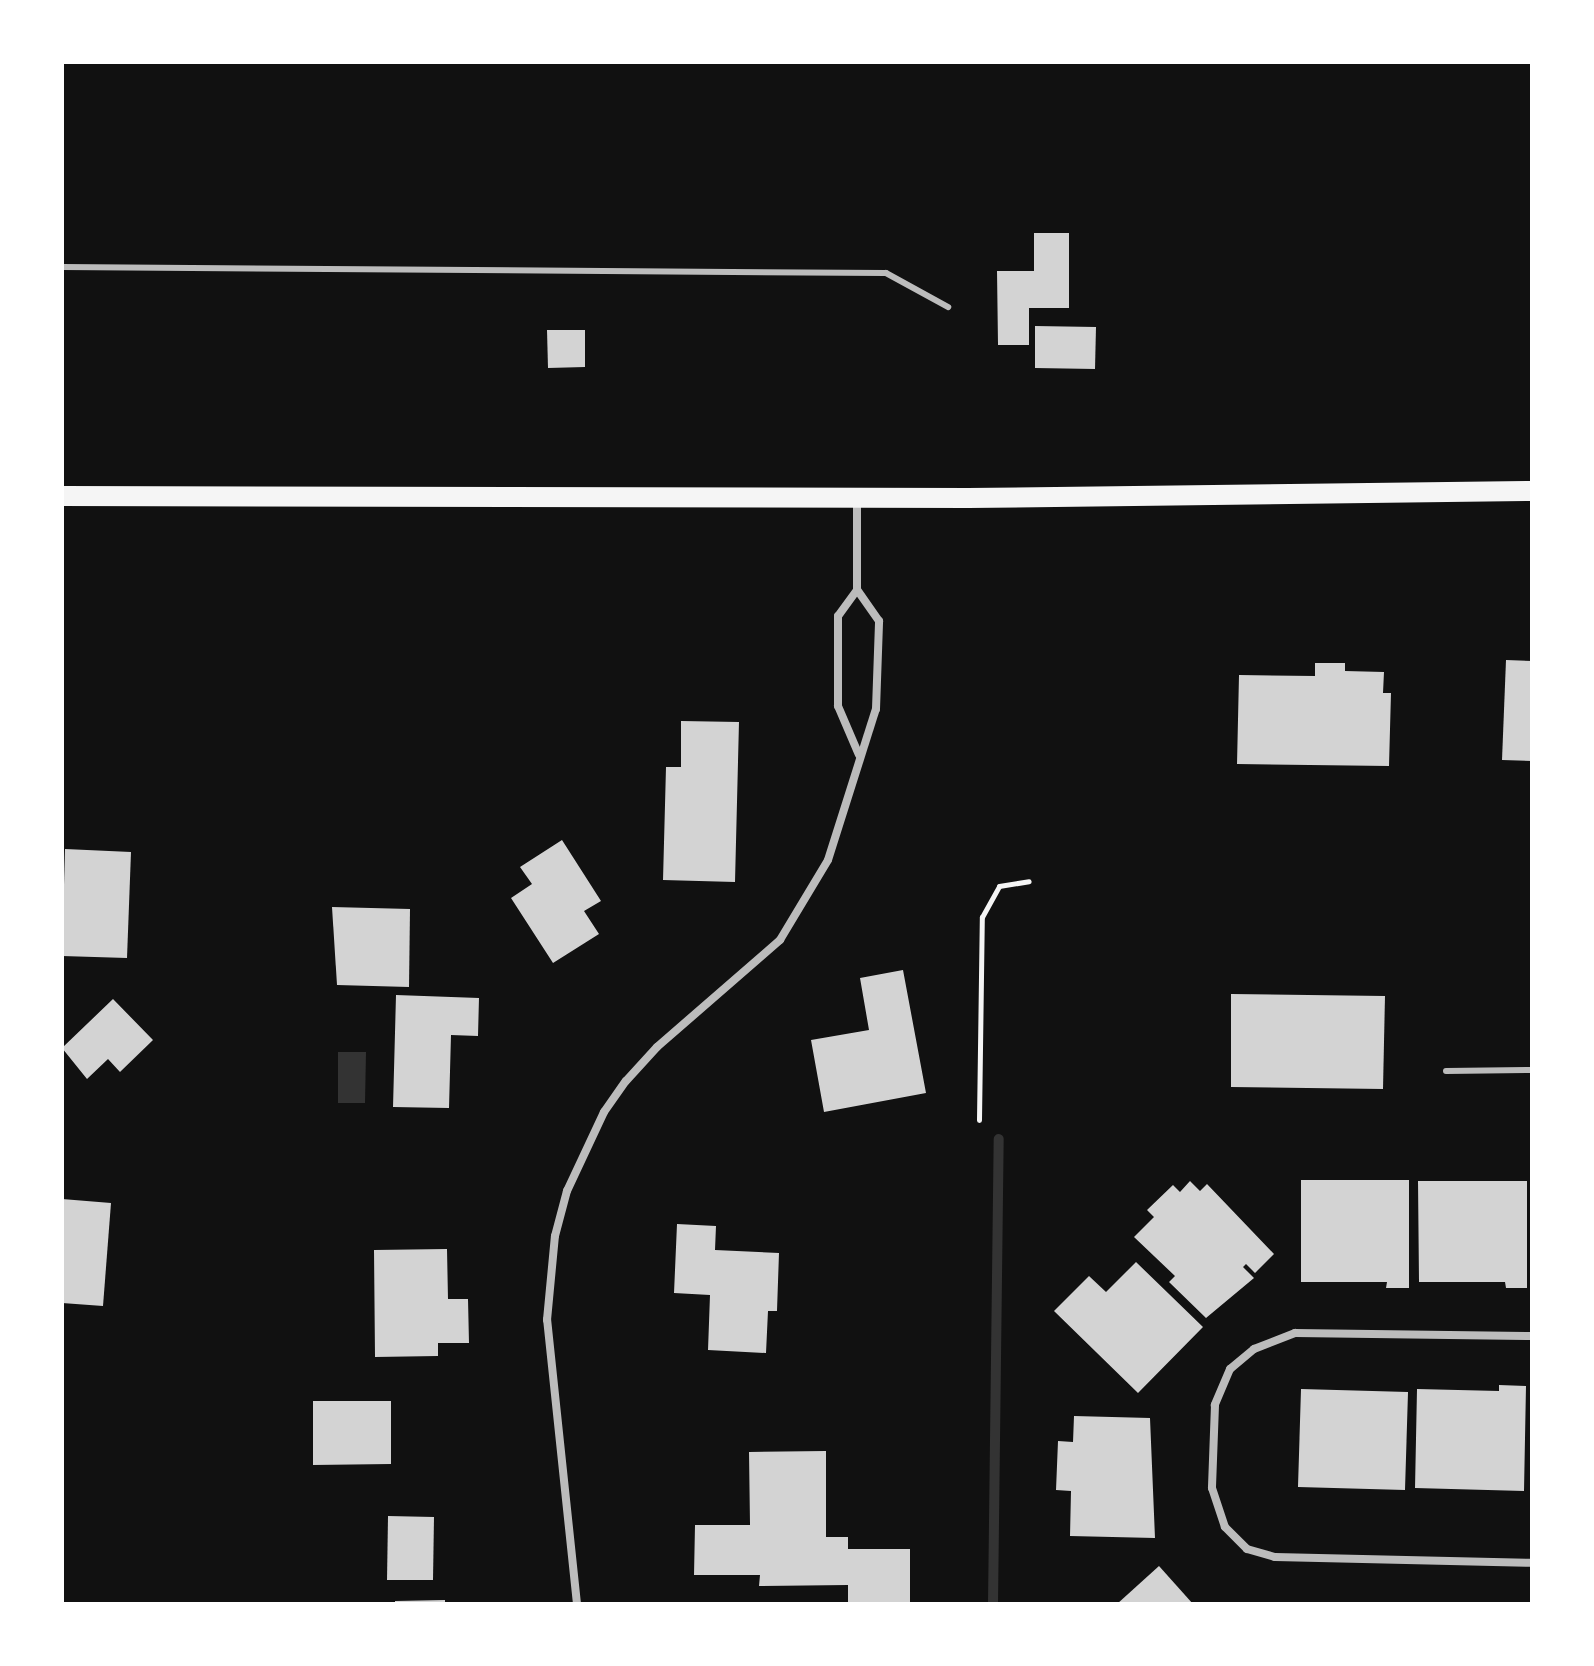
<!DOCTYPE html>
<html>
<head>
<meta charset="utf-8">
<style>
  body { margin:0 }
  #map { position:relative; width:1594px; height:1666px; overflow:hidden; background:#111; font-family:"PT Serif",serif }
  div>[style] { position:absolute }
  .water>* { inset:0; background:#333 }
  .stream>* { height:10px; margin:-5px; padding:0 5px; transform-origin:5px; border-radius:5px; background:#333 }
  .building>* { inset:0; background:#d3d3d3 }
  .path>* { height:5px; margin:-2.5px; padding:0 2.5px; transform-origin:2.5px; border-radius:2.5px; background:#f5f5f5 }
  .service>* { height:6px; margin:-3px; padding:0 3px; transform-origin:3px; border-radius:3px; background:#bcbcbc }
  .minor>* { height:8px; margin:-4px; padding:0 4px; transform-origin:4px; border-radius:4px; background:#bcbcbc }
  .primary>* { height:20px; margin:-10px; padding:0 10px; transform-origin:10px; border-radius:10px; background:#f5f5f5 }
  span { translate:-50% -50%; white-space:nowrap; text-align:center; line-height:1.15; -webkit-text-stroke:8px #fff; paint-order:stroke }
  .frame { position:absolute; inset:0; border:64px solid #fff; pointer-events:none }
</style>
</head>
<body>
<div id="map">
  <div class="water">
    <i style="clip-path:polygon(338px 1052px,366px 1052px,365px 1103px,338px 1103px)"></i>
  </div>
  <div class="stream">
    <i style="left:993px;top:1604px;width:465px;rotate:-89.3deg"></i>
  </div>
  <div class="building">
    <i style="clip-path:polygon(1034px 233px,1069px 233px,1069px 308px,1029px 308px,1029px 345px,998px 345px,997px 271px,1034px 271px)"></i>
    <i style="clip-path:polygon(1035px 326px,1096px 327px,1095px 369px,1035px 368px)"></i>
    <i style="clip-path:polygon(547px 330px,585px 330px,585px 367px,548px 368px)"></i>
    <i style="clip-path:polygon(1506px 660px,1532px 661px,1532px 761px,1502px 760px)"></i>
    <i style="clip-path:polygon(1315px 663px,1345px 663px,1345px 671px,1384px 672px,1383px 693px,1391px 693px,1389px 766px,1237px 764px,1239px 675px,1315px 676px)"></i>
    <i style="clip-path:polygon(681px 721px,739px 722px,735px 882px,663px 880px,666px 767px,681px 767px)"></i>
    <i style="clip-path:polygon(562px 840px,601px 901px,584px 911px,599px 934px,553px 963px,511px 898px,532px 884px,520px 867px)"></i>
    <i style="clip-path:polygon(65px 849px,131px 852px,127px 958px,62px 956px)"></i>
    <i style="clip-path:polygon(332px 907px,410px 909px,409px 987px,337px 985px)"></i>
    <i style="clip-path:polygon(903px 970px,926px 1093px,824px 1112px,811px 1040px,869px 1030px,860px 978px)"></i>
    <i style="clip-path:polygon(1231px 994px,1385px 996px,1383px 1089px,1231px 1087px)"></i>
    <i style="clip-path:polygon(396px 995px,479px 998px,478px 1036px,451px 1035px,449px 1108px,393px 1107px)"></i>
    <i style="clip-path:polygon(113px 999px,153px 1040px,120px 1072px,108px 1059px,87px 1079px,62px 1048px)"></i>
    <i style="clip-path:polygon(1301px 1180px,1409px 1180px,1409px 1288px,1386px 1288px,1387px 1282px,1301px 1282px)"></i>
    <i style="clip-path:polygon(1190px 1181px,1200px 1191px,1207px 1184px,1274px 1254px,1255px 1273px,1246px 1264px,1243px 1267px,1254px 1278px,1206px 1318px,1169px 1282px,1175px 1276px,1134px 1237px,1154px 1217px,1147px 1210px,1173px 1185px,1180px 1192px)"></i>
    <i style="clip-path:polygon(1418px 1181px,1527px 1181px,1527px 1288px,1506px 1288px,1505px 1282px,1419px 1282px)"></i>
    <i style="clip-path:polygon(62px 1199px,111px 1203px,103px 1306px,62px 1303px)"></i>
    <i style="clip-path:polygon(677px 1224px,716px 1226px,715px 1250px,779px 1253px,777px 1311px,768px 1311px,766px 1353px,708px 1350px,710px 1295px,674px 1293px)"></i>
    <i style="clip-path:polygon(447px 1249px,448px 1299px,468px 1299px,469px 1343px,438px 1343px,438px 1356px,375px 1357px,374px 1250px)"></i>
    <i style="clip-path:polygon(1136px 1262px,1203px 1327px,1138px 1393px,1054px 1311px,1089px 1276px,1106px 1292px)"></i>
    <i style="clip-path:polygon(1499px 1385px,1526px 1386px,1524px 1491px,1415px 1488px,1417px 1389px,1499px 1391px)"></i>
    <i style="clip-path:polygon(1301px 1389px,1408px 1392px,1405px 1490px,1298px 1487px)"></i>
    <i style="clip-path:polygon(313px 1401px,391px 1401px,391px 1464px,313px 1465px)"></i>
    <i style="clip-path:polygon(1074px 1416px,1150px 1418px,1155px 1538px,1070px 1536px,1071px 1491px,1056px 1490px,1058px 1441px,1073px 1442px)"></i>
    <i style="clip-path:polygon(826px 1451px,826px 1537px,848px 1537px,848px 1549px,910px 1549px,910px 1604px,848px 1604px,848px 1585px,759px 1586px,760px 1575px,694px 1575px,695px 1525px,750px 1525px,749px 1452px)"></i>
    <i style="clip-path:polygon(388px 1516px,434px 1517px,433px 1580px,387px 1580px)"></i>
    <i style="clip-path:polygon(1159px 1566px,1193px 1604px,1117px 1604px)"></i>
    <i style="clip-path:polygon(445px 1600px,445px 1604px,395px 1604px,395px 1601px)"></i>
  </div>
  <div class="path">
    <i style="left:979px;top:1120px;width:203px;rotate:-89.2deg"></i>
    <i style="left:982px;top:917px;width:35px;rotate:-61deg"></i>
    <i style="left:999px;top:886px;width:30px;rotate:-9deg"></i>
  </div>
  <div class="service">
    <i style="left:62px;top:267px;width:824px;rotate:0.42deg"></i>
    <i style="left:886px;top:273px;width:71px;rotate:28.7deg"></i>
    <i style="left:1446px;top:1071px;width:86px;rotate:-0.7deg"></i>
  </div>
  <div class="minor">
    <i style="left:857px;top:590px;width:92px;rotate:-90deg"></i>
    <i style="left:1532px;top:1336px;width:237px;rotate:-179.3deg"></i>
    <i style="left:1295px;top:1333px;width:44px;rotate:158.7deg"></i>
    <i style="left:1254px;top:1349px;width:31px;rotate:140deg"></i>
    <i style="left:1230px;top:1369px;width:39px;rotate:113deg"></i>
    <i style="left:1215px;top:1405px;width:83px;rotate:92.1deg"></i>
    <i style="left:1212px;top:1488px;width:41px;rotate:71.6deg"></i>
    <i style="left:1225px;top:1527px;width:31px;rotate:45deg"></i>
    <i style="left:1247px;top:1549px;width:29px;rotate:16deg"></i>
    <i style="left:1275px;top:1557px;width:257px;rotate:1.3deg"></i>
    <i style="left:577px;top:1604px;width:286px;rotate:-96deg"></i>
    <i style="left:547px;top:1320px;width:84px;rotate:-84.6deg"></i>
    <i style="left:555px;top:1236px;width:47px;rotate:-75.1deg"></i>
    <i style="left:567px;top:1191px;width:87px;rotate:-64.9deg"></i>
    <i style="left:604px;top:1112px;width:38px;rotate:-55deg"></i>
    <i style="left:626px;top:1081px;width:46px;rotate:-47.6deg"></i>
    <i style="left:657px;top:1047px;width:163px;rotate:-41deg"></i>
    <i style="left:780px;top:940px;width:93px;rotate:-59deg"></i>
    <i style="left:828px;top:860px;width:158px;rotate:-72.4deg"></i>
    <i style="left:876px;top:709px;width:88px;rotate:-88deg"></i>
    <i style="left:879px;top:621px;width:38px;rotate:-125deg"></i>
    <i style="left:857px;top:590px;width:32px;rotate:126deg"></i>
    <i style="left:838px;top:616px;width:90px;rotate:90deg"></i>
    <i style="left:838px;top:706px;width:53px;rotate:66.8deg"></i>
  </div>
  <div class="primary">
    <i style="left:62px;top:496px;width:906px;rotate:0.13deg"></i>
    <i style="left:968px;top:498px;width:564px;rotate:-0.71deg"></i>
  </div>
  <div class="frame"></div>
</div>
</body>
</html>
